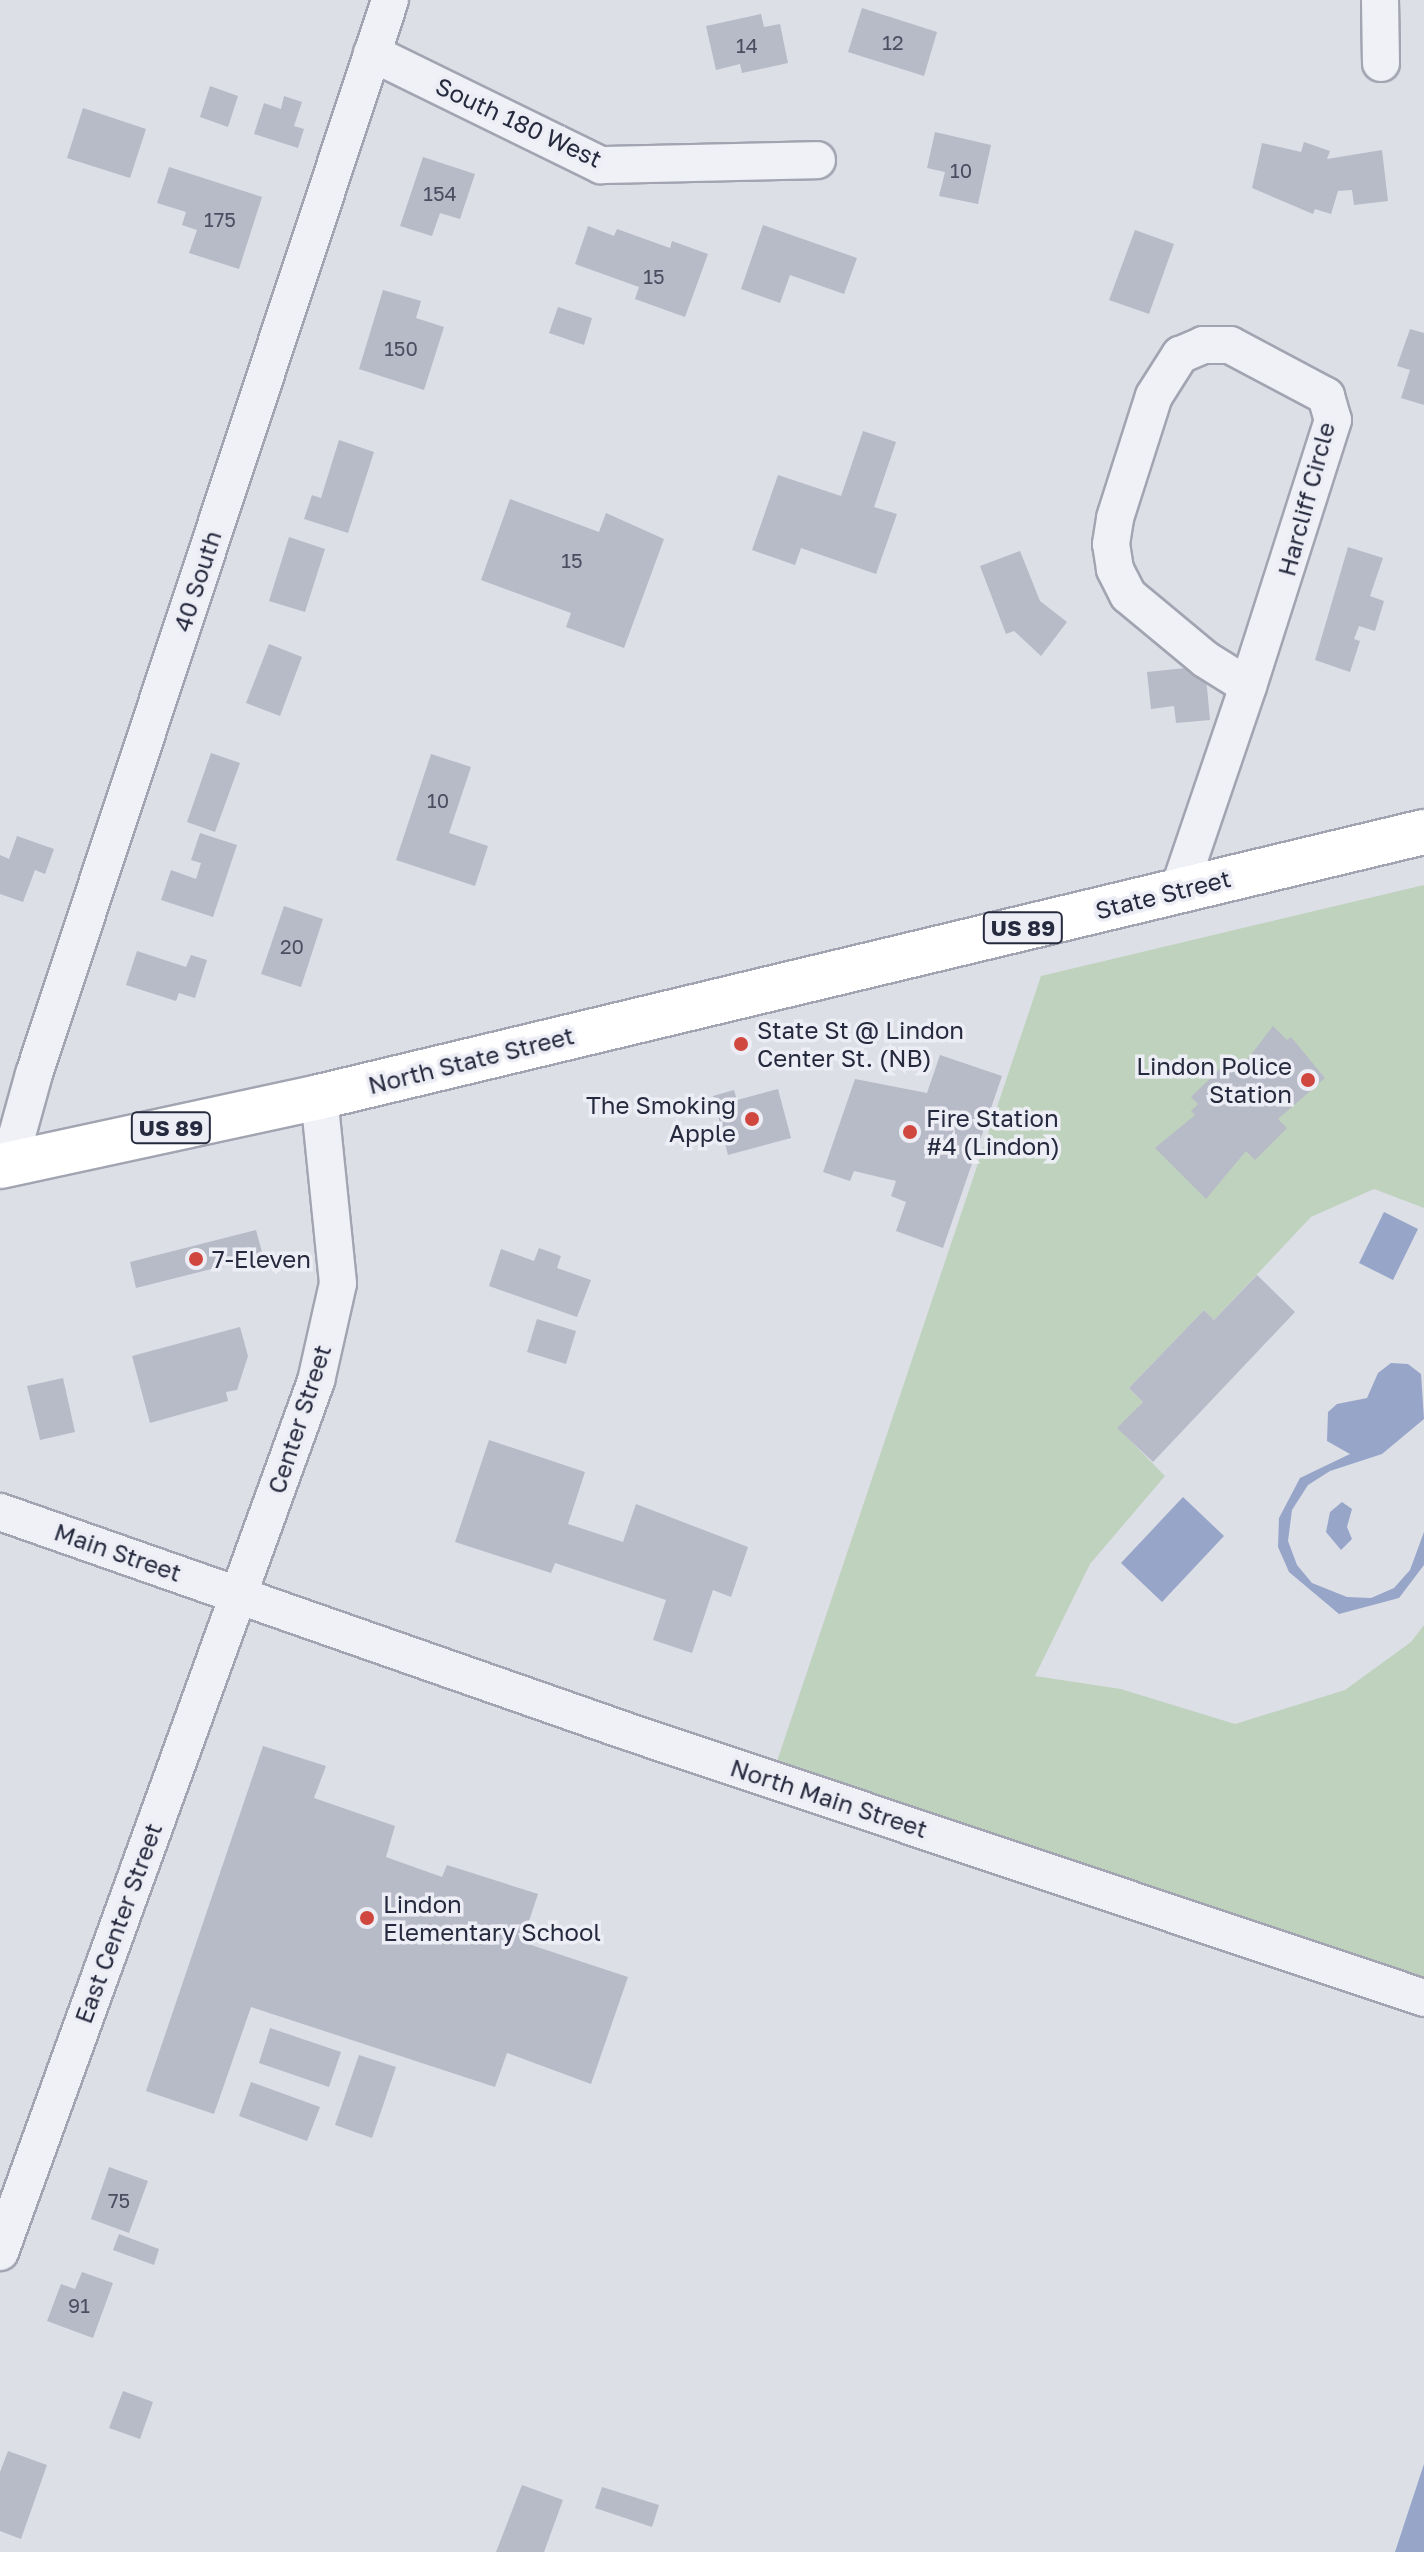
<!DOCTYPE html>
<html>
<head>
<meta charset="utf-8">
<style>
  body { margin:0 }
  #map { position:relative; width:1424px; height:2552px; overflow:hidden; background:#dddfe7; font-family:"Golos Text",sans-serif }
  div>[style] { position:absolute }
  .green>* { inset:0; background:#bfd2be }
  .water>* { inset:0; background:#97a5c9 }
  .building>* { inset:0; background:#b7bac7 }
  .roads { filter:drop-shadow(2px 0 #a2a5b1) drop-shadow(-2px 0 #a2a5b1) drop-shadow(0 2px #a2a5b1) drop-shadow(0 -2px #a2a5b1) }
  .minor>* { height:36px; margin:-18px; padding:0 18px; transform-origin:18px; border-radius:18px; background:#f0f1f6 }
  .major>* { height:44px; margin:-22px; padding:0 22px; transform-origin:22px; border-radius:22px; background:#fff }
  .dots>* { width:22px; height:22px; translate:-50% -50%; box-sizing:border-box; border:4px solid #edeef5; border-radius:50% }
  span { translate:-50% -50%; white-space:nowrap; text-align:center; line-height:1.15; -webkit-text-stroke:7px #edeef5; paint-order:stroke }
  .number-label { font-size:20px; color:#4a4e60 }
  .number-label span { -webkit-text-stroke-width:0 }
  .shield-label span { padding:2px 6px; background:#edeef5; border:2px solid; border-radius:6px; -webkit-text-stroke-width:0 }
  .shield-label { font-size:22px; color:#262a3e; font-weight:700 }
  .street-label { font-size:24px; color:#262a3e }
  .poi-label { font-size:24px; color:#262a3e }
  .left { translate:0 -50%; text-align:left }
  .right { translate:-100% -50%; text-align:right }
</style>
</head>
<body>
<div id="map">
  <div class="green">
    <i style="clip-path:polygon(1424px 885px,1424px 1208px,1374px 1189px,1311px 1217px,1214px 1320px,1204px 1310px,1129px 1388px,1143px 1402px,1118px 1428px,1165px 1476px,1090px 1564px,1035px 1676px,1121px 1689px,1235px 1724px,1345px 1690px,1411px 1642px,1424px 1625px,1424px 1998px,771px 1779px,1041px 976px)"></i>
  </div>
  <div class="water">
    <i style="clip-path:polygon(1384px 1212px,1418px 1229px,1393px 1280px,1359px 1263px)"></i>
    <i style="clip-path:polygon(1391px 1363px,1408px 1364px,1421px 1374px,1424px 1419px,1382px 1454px,1330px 1471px,1308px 1485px,1292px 1510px,1288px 1541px,1297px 1565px,1312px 1583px,1347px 1597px,1371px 1598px,1394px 1588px,1410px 1570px,1424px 1532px,1424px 1565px,1399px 1598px,1339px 1614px,1289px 1572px,1278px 1547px,1279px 1518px,1300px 1478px,1350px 1454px,1327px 1441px,1328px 1412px,1337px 1404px,1367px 1398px,1378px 1373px)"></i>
    <i style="clip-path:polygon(1183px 1497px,1224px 1536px,1162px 1602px,1121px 1563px)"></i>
    <i style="clip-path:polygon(1342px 1502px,1352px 1509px,1347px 1527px,1352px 1539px,1341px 1550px,1326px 1532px,1330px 1512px)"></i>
    <i style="clip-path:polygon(1424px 2464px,1424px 2552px,1395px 2552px)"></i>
  </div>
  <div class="building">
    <i style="clip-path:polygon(862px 8px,937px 32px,924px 76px,848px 52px)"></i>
    <i style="clip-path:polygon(761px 14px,764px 27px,780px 24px,788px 63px,742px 73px,740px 64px,716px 70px,706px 26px)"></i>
    <i style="clip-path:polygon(210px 86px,238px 96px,228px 127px,200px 117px)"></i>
    <i style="clip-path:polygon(284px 96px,302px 102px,294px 126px,304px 129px,298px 148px,254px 134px,264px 103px,281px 109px)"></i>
    <i style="clip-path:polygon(83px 108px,146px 129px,130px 178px,67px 158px)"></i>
    <i style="clip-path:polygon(935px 132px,991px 145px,978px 204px,939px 196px,945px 172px,927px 168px)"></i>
    <i style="clip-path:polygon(1304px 142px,1330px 151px,1327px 159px,1382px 150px,1388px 201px,1354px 205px,1352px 190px,1338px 191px,1331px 214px,1315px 209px,1313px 214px,1252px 188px,1262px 143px,1301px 152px)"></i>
    <i style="clip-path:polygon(423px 157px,475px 174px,460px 219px,440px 213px,432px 236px,400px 226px)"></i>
    <i style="clip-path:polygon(169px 167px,262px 197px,239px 269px,189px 253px,197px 230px,182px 225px,186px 212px,157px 203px)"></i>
    <i style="clip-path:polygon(763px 225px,857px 258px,844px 294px,790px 275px,780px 303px,741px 289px)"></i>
    <i style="clip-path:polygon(588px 226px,614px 236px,617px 229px,670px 248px,672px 241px,708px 254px,685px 317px,635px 299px,639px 287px,575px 264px)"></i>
    <i style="clip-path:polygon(1135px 230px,1174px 244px,1149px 314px,1109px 300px)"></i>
    <i style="clip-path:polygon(383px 290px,421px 301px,416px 318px,444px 327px,424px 390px,359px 369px)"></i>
    <i style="clip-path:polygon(558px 307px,592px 318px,584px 345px,549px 333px)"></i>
    <i style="clip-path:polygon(1410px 329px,1424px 333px,1424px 405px,1401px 398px,1410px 370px,1397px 366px)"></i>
    <i style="clip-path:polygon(863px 431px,896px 442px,874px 507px,897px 514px,876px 574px,801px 548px,795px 565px,752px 550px,778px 475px,841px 496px)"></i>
    <i style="clip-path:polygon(339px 440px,374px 452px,348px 533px,304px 519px,312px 495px,321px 498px)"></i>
    <i style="clip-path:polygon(510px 499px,599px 532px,606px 513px,664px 539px,624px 648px,566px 627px,571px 613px,481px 580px)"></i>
    <i style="clip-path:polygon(289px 537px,325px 549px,305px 612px,269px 601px)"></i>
    <i style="clip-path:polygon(1348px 547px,1383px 558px,1370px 596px,1384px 601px,1375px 631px,1359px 626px,1354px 639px,1360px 641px,1350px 672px,1315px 660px)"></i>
    <i style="clip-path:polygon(1020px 551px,1040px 601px,1067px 622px,1041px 656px,1014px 631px,1006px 634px,980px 566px)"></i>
    <i style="clip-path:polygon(269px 644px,302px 657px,280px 716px,246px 703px)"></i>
    <i style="clip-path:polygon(1205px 666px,1210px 720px,1176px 723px,1174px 706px,1151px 709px,1147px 672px)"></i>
    <i style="clip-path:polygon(211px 753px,240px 763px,215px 832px,187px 822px)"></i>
    <i style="clip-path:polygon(431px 754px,471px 767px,449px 833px,488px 846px,475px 886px,396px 860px)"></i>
    <i style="clip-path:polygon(200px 833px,237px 845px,213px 917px,161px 900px,171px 870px,196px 879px,201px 863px,191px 860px)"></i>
    <i style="clip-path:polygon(17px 836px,54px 849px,45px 874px,35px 870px,23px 902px,0 894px,0 855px,9px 859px)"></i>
    <i style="clip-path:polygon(284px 906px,323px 919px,301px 987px,261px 974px)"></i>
    <i style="clip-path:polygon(137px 951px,186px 967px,191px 955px,207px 960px,195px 998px,179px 993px,176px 1001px,126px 985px)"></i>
    <i style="clip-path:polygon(1273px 1026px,1287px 1040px,1291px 1037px,1325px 1078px,1278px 1119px,1287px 1128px,1255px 1160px,1246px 1151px,1206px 1199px,1155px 1148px,1195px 1115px,1191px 1111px,1198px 1104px,1191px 1097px,1223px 1066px,1229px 1072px,1236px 1065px,1240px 1069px)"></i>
    <i style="clip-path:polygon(940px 1055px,1002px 1076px,943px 1248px,896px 1231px,906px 1202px,891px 1196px,896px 1181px,854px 1171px,850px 1181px,823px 1172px,855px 1079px,927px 1093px)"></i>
    <i style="clip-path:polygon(778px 1089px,791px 1138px,728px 1155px,713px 1096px,734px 1090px,737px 1100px)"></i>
    <i style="clip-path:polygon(256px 1230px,263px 1256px,136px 1288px,130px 1262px)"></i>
    <i style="clip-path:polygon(539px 1248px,561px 1256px,557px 1268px,591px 1280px,577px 1317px,489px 1286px,501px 1249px,534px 1261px)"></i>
    <i style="clip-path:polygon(1257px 1275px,1295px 1312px,1153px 1462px,1117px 1428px,1143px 1402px,1129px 1388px,1204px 1310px,1214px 1320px)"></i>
    <i style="clip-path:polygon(537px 1319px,576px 1331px,566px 1364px,527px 1352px)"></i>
    <i style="clip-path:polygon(240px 1327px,248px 1356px,237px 1390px,226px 1392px,228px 1401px,150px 1423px,132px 1356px)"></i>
    <i style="clip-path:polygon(63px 1378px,75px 1432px,40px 1440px,27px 1386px)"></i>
    <i style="clip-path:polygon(489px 1440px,585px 1472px,568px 1524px,623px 1542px,636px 1504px,748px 1547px,731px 1597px,713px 1590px,692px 1653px,653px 1640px,666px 1600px,555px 1563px,551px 1573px,455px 1542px)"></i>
    <i style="clip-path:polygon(263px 1746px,326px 1766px,314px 1798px,395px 1826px,386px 1857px,442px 1877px,447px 1865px,538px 1894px,522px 1942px,628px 1977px,591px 2084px,507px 2053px,495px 2087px,251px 2007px,214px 2114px,146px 2091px)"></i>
    <i style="clip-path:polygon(270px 2028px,341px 2052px,329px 2087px,259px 2063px)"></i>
    <i style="clip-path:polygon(359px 2055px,396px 2067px,372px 2138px,335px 2125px)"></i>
    <i style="clip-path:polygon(251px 2082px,320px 2107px,307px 2141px,239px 2116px)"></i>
    <i style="clip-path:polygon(109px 2167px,148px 2181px,129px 2233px,91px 2219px)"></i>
    <i style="clip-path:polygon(119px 2234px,159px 2249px,154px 2265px,113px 2250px)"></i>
    <i style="clip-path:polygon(82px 2272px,113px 2283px,93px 2338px,47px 2321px,61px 2284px,75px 2289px)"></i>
    <i style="clip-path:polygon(123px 2391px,153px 2402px,140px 2439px,109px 2428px)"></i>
    <i style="clip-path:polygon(8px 2451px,47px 2465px,21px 2539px,0 2531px,0 2472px)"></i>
    <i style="clip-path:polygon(522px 2485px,563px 2500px,544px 2552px,496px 2552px)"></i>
    <i style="clip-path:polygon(602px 2487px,659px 2505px,652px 2527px,595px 2508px)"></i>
  </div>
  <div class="roads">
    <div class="minor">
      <i style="left:1380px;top:0;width:63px;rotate:89.1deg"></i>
      <i style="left:372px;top:53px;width:255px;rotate:26.1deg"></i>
      <i style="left:601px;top:165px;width:216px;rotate:-1.3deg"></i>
      <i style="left:1203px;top:345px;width:27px"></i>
      <i style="left:1230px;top:345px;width:109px;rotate:28deg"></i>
      <i style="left:1326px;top:396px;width:25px;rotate:74deg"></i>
      <i style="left:1333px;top:420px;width:279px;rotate:107.7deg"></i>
      <i style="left:1248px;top:686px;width:51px;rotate:-147.9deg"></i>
      <i style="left:1205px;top:659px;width:100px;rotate:-140.3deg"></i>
      <i style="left:1128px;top:595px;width:29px;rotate:-117deg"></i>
      <i style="left:1115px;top:569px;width:25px;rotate:-99deg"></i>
      <i style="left:1111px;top:544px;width:26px;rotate:-81deg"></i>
      <i style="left:1115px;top:518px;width:128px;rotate:-72.3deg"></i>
      <i style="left:1154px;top:396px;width:49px;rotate:-57.6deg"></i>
      <i style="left:1180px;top:355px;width:25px;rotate:-23deg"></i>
      <i style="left:1179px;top:889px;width:214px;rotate:-71.2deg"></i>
      <i style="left:9px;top:1164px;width:93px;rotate:-74.5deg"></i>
      <i style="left:34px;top:1074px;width:1131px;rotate:-71.66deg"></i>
      <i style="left:0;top:1512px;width:663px;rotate:19.28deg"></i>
      <i style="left:626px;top:1731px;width:841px;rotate:18.5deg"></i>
      <i style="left:0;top:2252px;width:927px;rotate:-70.06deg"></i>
      <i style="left:316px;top:1381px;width:100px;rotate:-77.3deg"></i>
      <i style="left:338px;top:1283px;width:187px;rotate:-95.8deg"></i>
    </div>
    <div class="major">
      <i style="left:0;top:1166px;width:326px;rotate:-12.2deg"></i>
      <i style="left:319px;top:1097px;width:1136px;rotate:-13.49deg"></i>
    </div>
  </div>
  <div class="dots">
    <i style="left:741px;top:1044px;background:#d0473f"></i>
    <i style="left:1308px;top:1080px;background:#d0473f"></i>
    <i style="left:752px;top:1119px;background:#d0473f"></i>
    <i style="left:910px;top:1132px;background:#d0473f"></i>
    <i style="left:196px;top:1259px;background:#d0473f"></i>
    <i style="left:367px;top:1918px;background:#d0473f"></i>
  </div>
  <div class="number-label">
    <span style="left:893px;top:42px">12</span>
    <span style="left:747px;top:45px">14</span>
    <span style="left:961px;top:170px">10</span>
    <span style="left:440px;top:193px">154</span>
    <span style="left:220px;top:219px">175</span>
    <span style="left:654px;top:276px">15</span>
    <span style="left:401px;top:348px">150</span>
    <span style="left:572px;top:560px">15</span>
    <span style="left:438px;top:800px">10</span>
    <span style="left:292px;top:946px">20</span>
    <span style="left:119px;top:2200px">75</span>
    <span style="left:79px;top:2305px">91</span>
  </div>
  <div class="shield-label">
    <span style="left:1023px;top:928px">US 89</span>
    <span style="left:171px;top:1128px">US 89</span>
  </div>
  <div class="street-label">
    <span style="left:519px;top:122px;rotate:25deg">South 180 West</span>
    <span style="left:1306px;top:499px;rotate:-75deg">Harcliff Circle</span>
    <span style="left:197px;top:581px;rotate:-72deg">40 South</span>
    <span style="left:1163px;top:894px;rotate:-14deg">State Street</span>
    <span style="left:471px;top:1060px;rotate:-14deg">North State Street</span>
    <span style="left:299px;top:1419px;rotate:-72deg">Center Street</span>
    <span style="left:118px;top:1552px;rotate:19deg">Main Street</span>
    <span style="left:829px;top:1798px;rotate:18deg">North Main Street</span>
    <span style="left:118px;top:1923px;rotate:-70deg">East Center Street</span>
  </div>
  <div class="poi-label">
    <span class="left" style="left:757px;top:1044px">State St @ Lindon<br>Center St. (NB)</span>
    <span class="right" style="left:1292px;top:1080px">Lindon Police<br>Station</span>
    <span class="right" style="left:736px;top:1119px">The Smoking<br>Apple</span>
    <span class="left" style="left:926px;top:1132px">Fire Station<br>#4 (Lindon)</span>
    <span class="left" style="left:212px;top:1259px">7-Eleven</span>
    <span class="left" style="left:383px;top:1918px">Lindon<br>Elementary School</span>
  </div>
</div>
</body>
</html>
